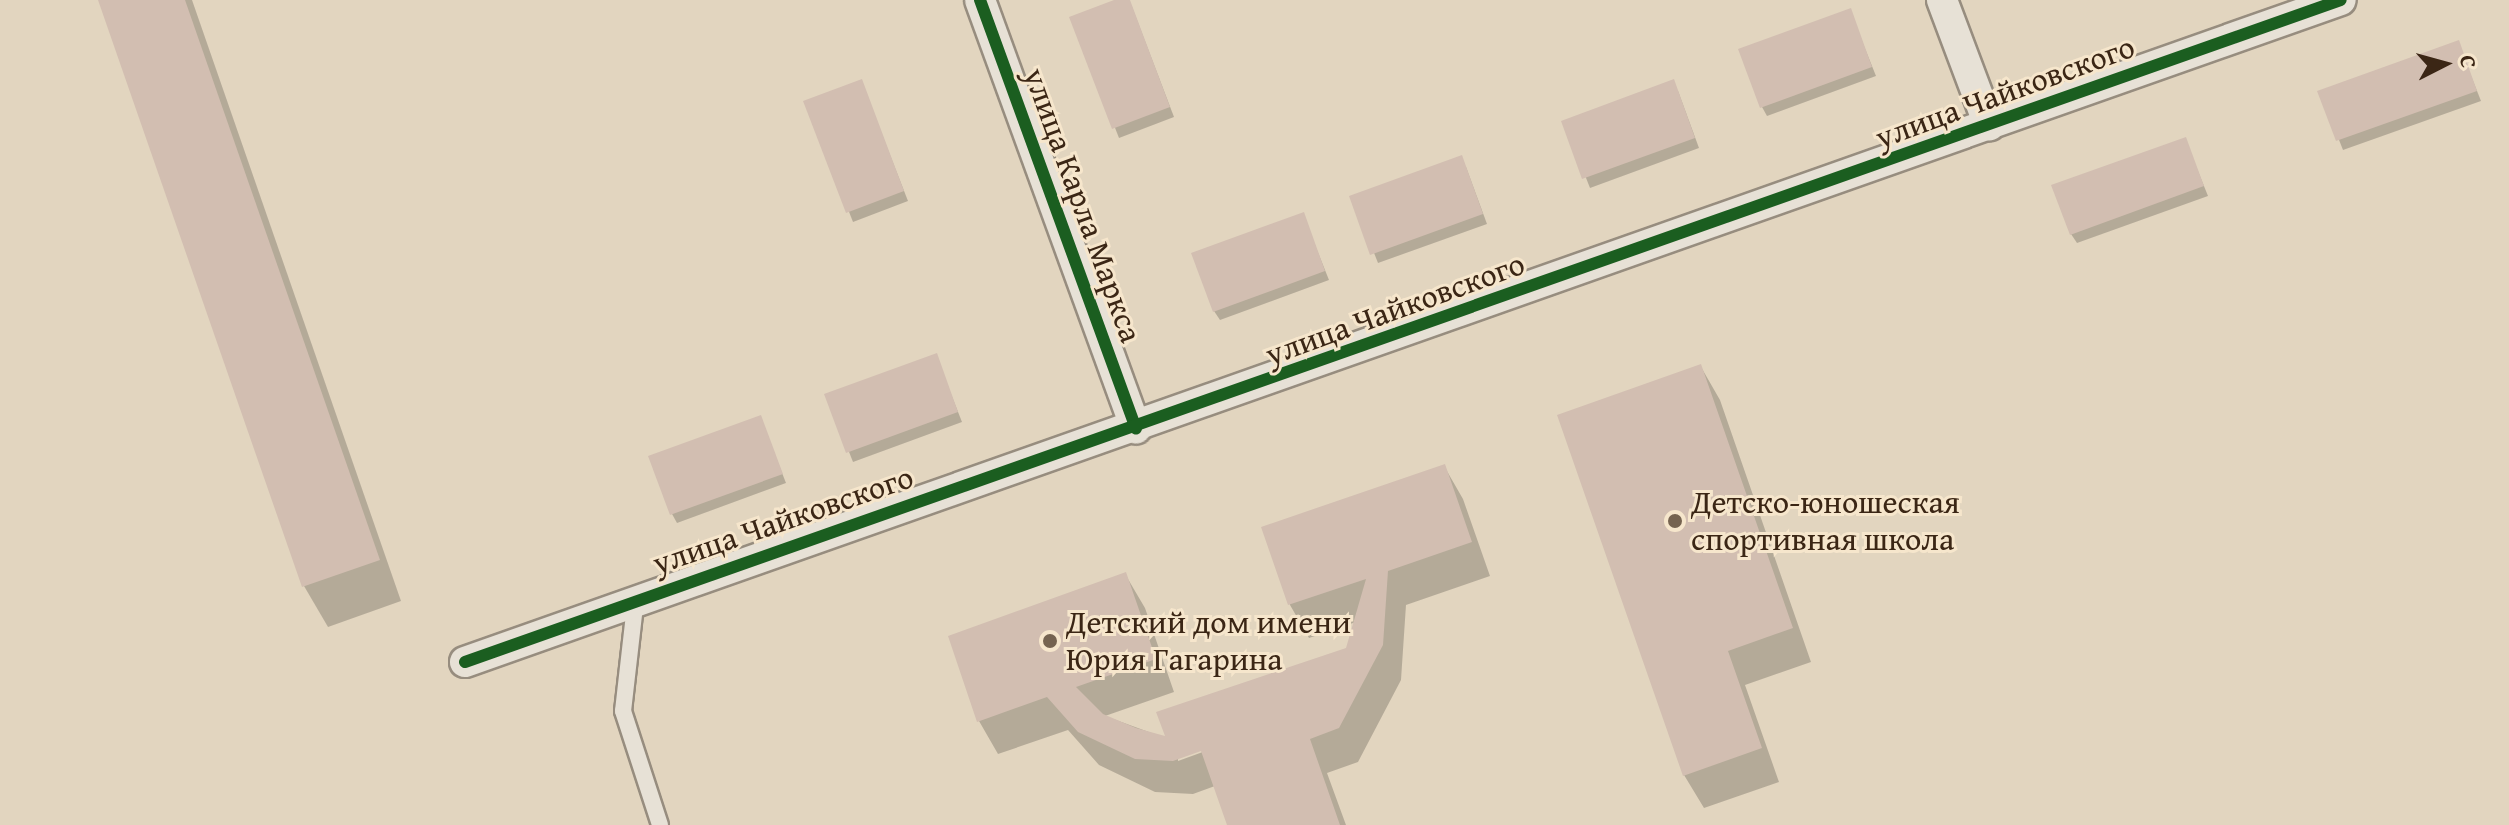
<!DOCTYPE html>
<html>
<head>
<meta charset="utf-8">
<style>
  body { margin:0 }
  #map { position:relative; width:2509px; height:825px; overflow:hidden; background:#e2d5bf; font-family:"Gentium Book Plus",serif }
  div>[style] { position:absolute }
  .shadow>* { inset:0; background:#0003 }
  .building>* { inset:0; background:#d2beb1 }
  .roads { filter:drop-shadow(2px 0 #978d7f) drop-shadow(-2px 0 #978d7f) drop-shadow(0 2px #978d7f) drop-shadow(0 -2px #978d7f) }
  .service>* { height:16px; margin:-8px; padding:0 8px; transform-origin:8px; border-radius:8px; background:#e7e1d6 }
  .minor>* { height:30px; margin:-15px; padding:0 15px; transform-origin:15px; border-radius:15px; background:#e7e1d6 }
  .cycleway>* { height:12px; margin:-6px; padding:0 6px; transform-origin:6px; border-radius:6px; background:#1b5e20 }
  .dots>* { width:22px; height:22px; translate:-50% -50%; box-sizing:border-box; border:4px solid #f6e6cc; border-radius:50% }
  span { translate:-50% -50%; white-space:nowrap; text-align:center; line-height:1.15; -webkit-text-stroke:6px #f6e6cc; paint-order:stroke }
  .street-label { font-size:32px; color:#3b2615 }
  .poi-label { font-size:32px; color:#3b2615 }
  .left { translate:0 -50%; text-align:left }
  .north { position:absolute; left:2405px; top:24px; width:80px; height:80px; -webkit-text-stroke:6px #f6e6cc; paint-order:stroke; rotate:84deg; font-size:22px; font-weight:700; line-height:32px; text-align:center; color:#3b2615 }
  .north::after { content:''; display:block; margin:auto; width:28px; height:36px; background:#3b2615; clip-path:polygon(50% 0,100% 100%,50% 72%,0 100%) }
</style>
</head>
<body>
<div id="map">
  <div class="shadow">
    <i style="clip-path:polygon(100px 0,192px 0,401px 601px,328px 627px,304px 586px)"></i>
    <i style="clip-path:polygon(1120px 0,1128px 0,1132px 7px,1174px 117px,1119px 138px,1072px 18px)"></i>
    <i style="clip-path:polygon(1850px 11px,1876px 76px,1767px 116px,1762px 107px)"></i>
    <i style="clip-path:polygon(2458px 43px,2481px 101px,2343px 150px,2320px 92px)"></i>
    <i style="clip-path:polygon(861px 81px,908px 201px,853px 222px,806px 102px)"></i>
    <i style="clip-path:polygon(1678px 91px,1699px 148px,1590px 188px,1564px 122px)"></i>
    <i style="clip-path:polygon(2185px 139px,2208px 196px,2077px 243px,2071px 234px)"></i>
    <i style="clip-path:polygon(1466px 167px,1487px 224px,1378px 263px,1352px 197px)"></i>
    <i style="clip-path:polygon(1303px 215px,1329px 280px,1220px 320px,1214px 311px)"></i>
    <i style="clip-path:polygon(936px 356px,962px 422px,853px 462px,827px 396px)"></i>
    <i style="clip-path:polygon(1701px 367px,1720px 400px,1811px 662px,1745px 685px,1779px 782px,1704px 808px,1684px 775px)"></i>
    <i style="clip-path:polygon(760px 417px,786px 483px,677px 523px,672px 514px)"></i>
    <i style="clip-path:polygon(evenodd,1444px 466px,1463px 499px,1490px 576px,1406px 605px,1401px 680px,1358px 762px,1327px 773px,1346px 825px,1229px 825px,1215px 786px,1193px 794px,1155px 792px,1099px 765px,1068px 730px,998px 754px,979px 721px,1125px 574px,1145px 608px,1174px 692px,1105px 716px,1168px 739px,1348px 650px,1356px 622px,1309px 638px,1290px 605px,1264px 528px,1444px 466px,1209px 745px,1211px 749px,1178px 761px,1178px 757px,1209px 745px)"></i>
  </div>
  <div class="building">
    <i style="clip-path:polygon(98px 0,185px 0,380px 560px,302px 587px)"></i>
    <i style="clip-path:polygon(1114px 0,1130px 0,1170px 107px,1112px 129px,1069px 17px)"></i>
    <i style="clip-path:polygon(1851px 8px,1872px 67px,1760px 108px,1738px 49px)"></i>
    <i style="clip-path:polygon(2459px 40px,2477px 91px,2336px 141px,2317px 91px)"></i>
    <i style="clip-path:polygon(862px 79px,904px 191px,846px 213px,803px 101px)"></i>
    <i style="clip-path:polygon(1674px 79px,1695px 138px,1582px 179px,1561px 121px)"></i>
    <i style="clip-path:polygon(2186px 137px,2204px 186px,2070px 235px,2051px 185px)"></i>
    <i style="clip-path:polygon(1462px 155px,1483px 214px,1370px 255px,1349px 196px)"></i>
    <i style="clip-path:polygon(1304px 212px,1325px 271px,1213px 312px,1191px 253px)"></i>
    <i style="clip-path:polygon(937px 353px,958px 412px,846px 453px,824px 394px)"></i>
    <i style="clip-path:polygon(1701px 364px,1793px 628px,1728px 651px,1762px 748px,1683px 776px,1557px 415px)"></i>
    <i style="clip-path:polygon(761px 415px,783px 474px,670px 515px,648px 456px)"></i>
    <i style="clip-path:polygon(1445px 464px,1472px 542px,1388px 571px,1383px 645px,1339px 728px,1310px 739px,1340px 825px,1227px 825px,1201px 751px,1173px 761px,1135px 759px,1078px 732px,1047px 697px,977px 722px,948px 636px,1126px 572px,1156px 659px,1076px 687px,1103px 714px,1136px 728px,1165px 736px,1156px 712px,1346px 648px,1366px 579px,1288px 605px,1261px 527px)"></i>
  </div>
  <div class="roads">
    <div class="service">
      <i style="left:636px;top:597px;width:115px;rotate:96.5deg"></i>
      <i style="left:623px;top:711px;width:120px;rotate:72deg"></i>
    </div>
    <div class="minor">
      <i style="left:980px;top:0;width:456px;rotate:70deg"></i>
      <i style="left:1942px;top:0;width:134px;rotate:69.4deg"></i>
      <i style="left:465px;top:662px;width:1989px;rotate:-19.44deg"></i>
    </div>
  </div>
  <div class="cycleway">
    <i style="left:980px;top:0;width:456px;rotate:70deg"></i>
    <i style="left:465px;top:662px;width:1989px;rotate:-19.44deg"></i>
  </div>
  <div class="dots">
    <i style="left:1675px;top:521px;background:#756350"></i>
    <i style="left:1050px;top:641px;background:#756350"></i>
  </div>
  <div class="street-label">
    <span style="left:2005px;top:92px;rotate:-20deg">улица Чайковского</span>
    <span style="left:1083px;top:205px;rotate:70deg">улица Карла Маркса</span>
    <span style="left:1395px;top:309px;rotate:-20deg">улица Чайковского</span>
    <span style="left:783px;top:520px;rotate:-19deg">улица Чайковского</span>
  </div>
  <div class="poi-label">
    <span class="left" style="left:1691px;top:521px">Детско-юношеская<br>спортивная школа</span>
    <span class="left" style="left:1066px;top:641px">Детский дом имени<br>Юрия Гагарина</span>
  </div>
  <div class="north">С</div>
</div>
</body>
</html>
